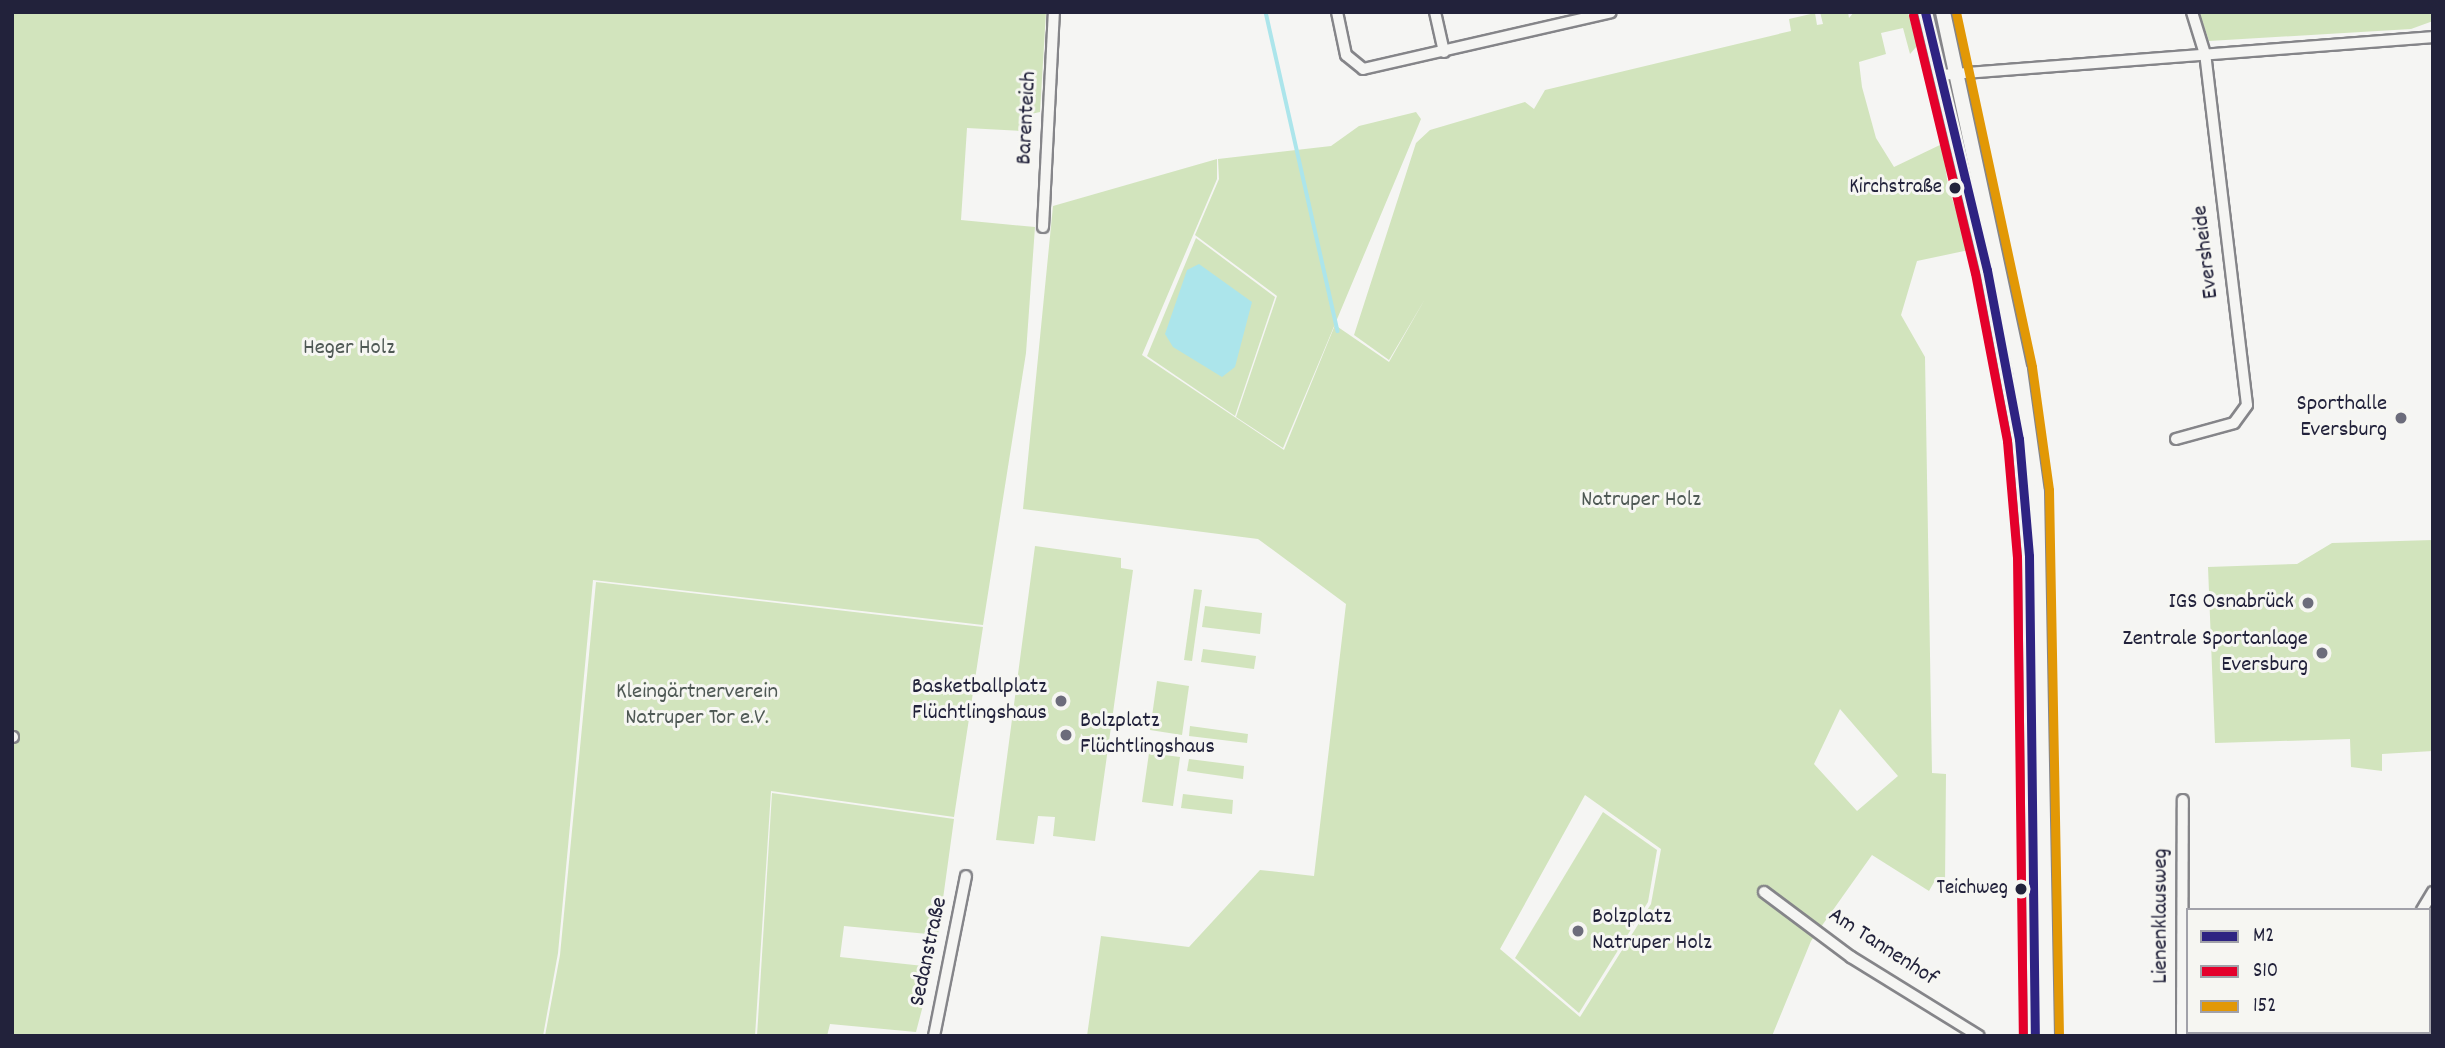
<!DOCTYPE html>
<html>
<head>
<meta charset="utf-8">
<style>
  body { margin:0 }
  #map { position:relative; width:2445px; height:1048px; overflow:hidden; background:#f5f5f3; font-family:Dekko,sans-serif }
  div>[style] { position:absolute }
  .green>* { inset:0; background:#d2e4bd }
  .water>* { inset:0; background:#ace5eb }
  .stream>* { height:3.5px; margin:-1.75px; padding:0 1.75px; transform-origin:1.75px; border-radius:1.75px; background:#ace5eb }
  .roads { filter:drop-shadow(2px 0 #858589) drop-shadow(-2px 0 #858589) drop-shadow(0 2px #858589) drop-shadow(0 -2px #858589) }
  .minor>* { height:10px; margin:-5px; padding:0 5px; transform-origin:5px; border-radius:5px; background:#f5f5f3 }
  .major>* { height:14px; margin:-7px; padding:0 7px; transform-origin:7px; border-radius:7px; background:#f5f5f3 }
  .bus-1>* { height:9px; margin:-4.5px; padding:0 4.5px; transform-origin:4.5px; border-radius:4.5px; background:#2e2382 }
  .bus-2>* { height:9px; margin:-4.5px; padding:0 4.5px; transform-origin:4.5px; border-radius:4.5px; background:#e4002b }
  .bus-3>* { height:9px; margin:-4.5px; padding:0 4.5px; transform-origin:4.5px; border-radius:4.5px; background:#e29806 }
  .dots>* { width:19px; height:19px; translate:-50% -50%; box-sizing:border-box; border:4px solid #f6f6f2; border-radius:50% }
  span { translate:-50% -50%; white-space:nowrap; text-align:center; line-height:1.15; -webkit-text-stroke:6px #f6f6f2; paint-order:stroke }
  .bus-label { font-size:21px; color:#22223b }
  .right { translate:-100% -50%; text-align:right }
  .street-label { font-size:23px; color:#22223b }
  .park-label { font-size:23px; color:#4e5854 }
  .poi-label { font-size:23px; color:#22223b }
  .left { translate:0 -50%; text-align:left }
  .frame { position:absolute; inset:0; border:14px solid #22223b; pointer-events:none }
  .legend { position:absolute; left:2186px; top:908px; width:245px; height:126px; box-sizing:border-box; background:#f6f6f2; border:2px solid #a1a1a9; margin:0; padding:9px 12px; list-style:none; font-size:21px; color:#22223b }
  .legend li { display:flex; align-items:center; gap:14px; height:35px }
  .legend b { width:35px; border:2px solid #a1a1a9 }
</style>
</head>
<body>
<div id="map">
  <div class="green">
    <i style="clip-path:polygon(12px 12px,1046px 12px,1040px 112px,1022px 116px,1021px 131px,967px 128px,961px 220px,1035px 227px,1026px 353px,983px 625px,593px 580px,558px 953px,543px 1036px,12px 1036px)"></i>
    <i style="clip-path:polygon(evenodd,1820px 12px,1848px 12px,1849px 18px,1854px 12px,1908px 12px,1917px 46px,1910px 54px,1903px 28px,1881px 33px,1886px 54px,1859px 62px,1862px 87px,1876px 138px,1894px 167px,1942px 144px,1948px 186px,1969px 250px,1917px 261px,1901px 315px,1925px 357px,1932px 773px,1946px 774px,1945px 884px,1937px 877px,1929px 891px,1872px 855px,1811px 941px,1772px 1036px,1087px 1036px,1101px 936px,1189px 947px,1260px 870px,1314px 876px,1346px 604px,1258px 539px,1023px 509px,1053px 206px,1217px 159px,1217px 179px,1142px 355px,1284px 450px,1335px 325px,1389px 362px,1425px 299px,1389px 360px,1354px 335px,1416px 143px,1430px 130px,1525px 102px,1534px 109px,1545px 90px,1791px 31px,1789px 19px,1815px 13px,1817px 25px,1823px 24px,1820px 12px,1840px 709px,1898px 776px,1857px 811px,1814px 764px,1840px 709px,1820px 12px,1585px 795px,1661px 849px,1651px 904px,1580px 1017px,1500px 949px,1585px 795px)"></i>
    <i style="clip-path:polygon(2199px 12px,2432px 12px,2433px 21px,2411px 29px,2209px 41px)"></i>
    <i style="clip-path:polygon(1416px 112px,1421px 119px,1283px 448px,1236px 417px,1277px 296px,1195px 235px,1219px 179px,1218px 159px,1331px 146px,1359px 126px)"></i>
    <i style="clip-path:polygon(1196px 238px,1275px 297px,1235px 416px,1147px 356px)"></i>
    <i style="clip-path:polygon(2433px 540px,2433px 751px,2382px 754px,2382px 771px,2351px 767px,2350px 739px,2215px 743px,2208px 567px,2297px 564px,2332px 543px)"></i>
    <i style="clip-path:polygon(1035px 546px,1121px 558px,1121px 568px,1133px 570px,1095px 841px,1053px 836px,1055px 817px,1038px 816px,1034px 844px,996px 840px)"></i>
    <i style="clip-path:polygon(596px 582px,983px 627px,954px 817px,771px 791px,755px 1036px,545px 1036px,560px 955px)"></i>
    <i style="clip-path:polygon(1194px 589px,1202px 590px,1192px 661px,1184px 660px)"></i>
    <i style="clip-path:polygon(1205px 606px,1262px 613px,1260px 634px,1202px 627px)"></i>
    <i style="clip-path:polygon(1203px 649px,1256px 656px,1254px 669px,1201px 662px)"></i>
    <i style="clip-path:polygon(1157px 681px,1189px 686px,1182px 735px,1150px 730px)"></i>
    <i style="clip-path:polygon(1190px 726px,1248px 734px,1247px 743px,1189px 736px)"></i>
    <i style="clip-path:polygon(1149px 753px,1180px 757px,1173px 806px,1142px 802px)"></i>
    <i style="clip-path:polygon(1189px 759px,1244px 766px,1243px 779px,1187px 771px)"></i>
    <i style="clip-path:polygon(772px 793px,954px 819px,938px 935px,844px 926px,840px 957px,933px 967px,916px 1032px,830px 1024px,827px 1036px,757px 1036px)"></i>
    <i style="clip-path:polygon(1183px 794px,1233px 800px,1232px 814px,1181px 808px)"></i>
    <i style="clip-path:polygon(1603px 812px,1657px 850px,1648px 902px,1579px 1013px,1515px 958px)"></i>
  </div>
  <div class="water">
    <i style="clip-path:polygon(1199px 264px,1252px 302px,1235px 367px,1222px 377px,1173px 347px,1165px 334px,1187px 270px)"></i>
  </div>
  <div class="stream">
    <i style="left:1266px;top:12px;width:327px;rotate:77.3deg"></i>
  </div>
  <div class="roads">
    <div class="minor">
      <i style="left:1337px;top:12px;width:44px;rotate:78.2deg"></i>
      <i style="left:1346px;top:55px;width:22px;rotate:39deg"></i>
      <i style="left:1363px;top:69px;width:254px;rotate:-12.9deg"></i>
      <i style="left:1435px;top:12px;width:41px;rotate:77.3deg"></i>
      <i style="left:1940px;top:75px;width:494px;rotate:-4.4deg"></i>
      <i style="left:1043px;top:227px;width:215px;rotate:-87.1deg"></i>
      <i style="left:2176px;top:439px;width:60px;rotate:-15.4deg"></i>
      <i style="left:2234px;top:423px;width:22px;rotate:-54deg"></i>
      <i style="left:2247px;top:405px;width:354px;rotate:-96.8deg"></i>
      <i style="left:2205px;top:54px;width:44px;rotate:-107.2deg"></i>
      <i style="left:12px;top:737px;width:1px"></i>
      <i style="left:1764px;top:892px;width:109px;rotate:36.8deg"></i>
      <i style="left:1851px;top:957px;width:150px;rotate:31.7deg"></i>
      <i style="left:2422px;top:910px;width:21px;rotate:-59deg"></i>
      <i style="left:2182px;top:1032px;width:232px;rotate:-89.8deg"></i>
      <i style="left:2190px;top:1032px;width:90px;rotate:2.5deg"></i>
      <i style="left:934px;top:1036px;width:163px;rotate:-78.7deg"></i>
      <i style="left:2346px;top:1036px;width:4px;rotate:-63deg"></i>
    </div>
    <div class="major">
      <i style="left:1925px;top:12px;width:265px;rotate:76.5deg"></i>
      <i style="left:1987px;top:270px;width:172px;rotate:79.3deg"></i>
      <i style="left:2019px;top:439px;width:117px;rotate:85.1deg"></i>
      <i style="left:2029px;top:556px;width:480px;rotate:89.3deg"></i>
      <i style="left:1943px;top:12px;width:366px;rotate:77.9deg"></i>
      <i style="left:2020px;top:370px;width:123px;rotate:82.1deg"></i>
      <i style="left:2037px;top:492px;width:544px;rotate:88.95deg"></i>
    </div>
  </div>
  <div class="bus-1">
    <i style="left:1925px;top:12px;width:265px;rotate:76.5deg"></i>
    <i style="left:1987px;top:270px;width:172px;rotate:79.3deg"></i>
    <i style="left:2019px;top:439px;width:117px;rotate:85.1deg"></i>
    <i style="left:2029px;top:556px;width:480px;rotate:89.3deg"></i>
  </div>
  <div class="bus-2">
    <i style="left:1913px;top:15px;width:265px;rotate:76.5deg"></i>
    <i style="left:1975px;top:273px;width:171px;rotate:79.2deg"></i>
    <i style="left:2007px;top:441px;width:116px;rotate:85.1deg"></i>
    <i style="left:2017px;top:557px;width:479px;rotate:89.3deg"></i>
  </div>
  <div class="bus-3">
    <i style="left:1956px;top:12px;width:363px;rotate:77.9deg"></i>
    <i style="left:2032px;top:367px;width:124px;rotate:82.1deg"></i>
    <i style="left:2049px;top:490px;width:546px;rotate:88.95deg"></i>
  </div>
  <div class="dots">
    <i style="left:1955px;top:188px;background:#22223b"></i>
    <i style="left:2401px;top:418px;background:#6c6c7b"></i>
    <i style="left:2308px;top:603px;background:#6c6c7b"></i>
    <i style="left:2322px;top:653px;background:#6c6c7b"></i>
    <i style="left:1061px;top:701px;background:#6c6c7b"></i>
    <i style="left:1066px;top:735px;background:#6c6c7b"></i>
    <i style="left:2021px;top:889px;background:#22223b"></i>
    <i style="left:1578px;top:931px;background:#6c6c7b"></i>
  </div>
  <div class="bus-label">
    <span class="right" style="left:1942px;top:188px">Kirchstraße</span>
    <span class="right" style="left:2008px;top:889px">Teichweg</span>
  </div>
  <div class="street-label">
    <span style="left:1028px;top:118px;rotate:-87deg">Barenteich</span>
    <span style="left:2207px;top:252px;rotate:-97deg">Eversheide</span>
    <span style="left:2162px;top:916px;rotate:-90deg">Lienenklausweg</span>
    <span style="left:1882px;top:948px;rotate:33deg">Am Tannenhof</span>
    <span style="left:930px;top:952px;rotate:-78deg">Sedanstraße</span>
  </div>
  <div class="park-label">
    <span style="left:349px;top:349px">Heger Holz</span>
    <span style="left:1641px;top:501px">Natruper Holz</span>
    <span style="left:697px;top:706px">Kleingärtnerverein<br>Natruper Tor e.V.</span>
  </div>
  <div class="poi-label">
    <span class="right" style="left:2387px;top:418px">Sporthalle<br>Eversburg</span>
    <span class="right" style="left:2294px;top:603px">IGS Osnabrück</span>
    <span class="right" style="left:2308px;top:653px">Zentrale Sportanlage<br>Eversburg</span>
    <span class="right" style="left:1047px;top:701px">Basketballplatz<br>Flüchtlingshaus</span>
    <span class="left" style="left:1080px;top:735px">Bolzplatz<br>Flüchtlingshaus</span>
    <span class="left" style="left:1592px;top:931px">Bolzplatz<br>Natruper Holz</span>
  </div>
  <div class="frame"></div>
  <ul class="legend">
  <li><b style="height:9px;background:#2e2382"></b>M2</li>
  <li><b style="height:9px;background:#e4002b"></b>S10</li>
  <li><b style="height:9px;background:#e29806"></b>152</li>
  </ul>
</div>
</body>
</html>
